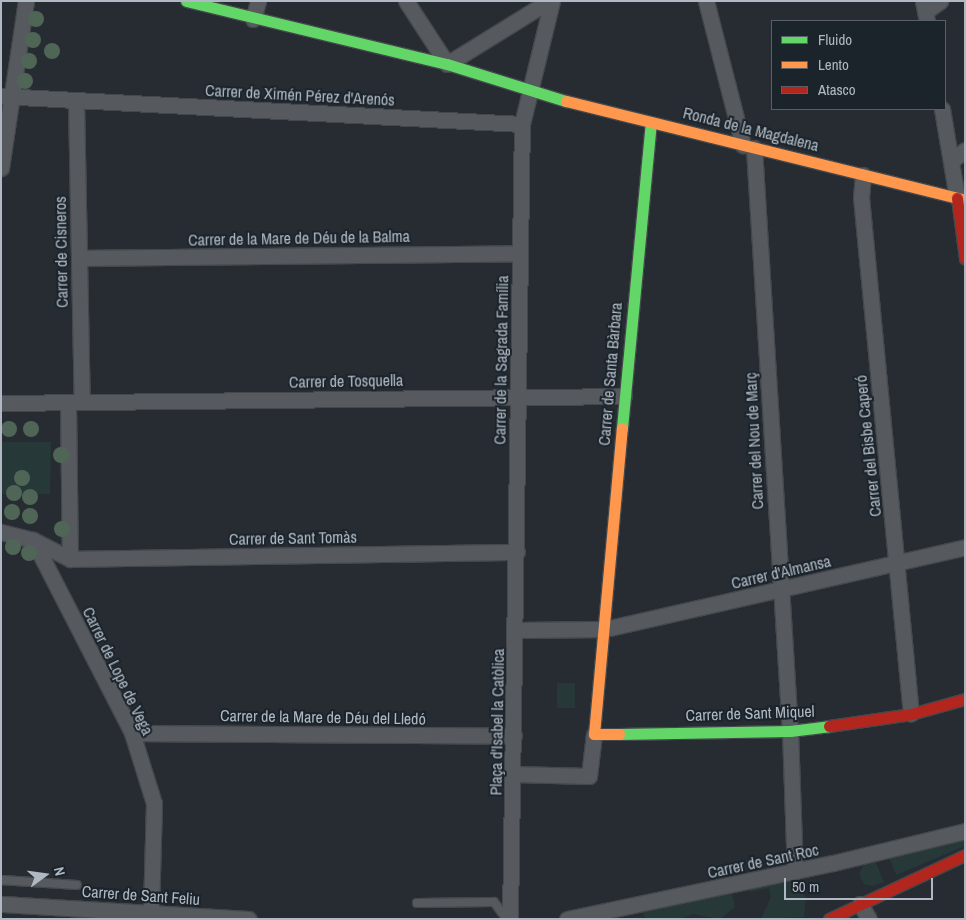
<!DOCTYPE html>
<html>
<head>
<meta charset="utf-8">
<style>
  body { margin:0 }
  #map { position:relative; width:966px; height:920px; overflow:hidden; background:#262c32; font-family:"Archivo Narrow",sans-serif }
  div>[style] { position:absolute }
  .green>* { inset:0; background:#273838 }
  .roads { filter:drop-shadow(1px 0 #44484c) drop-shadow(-1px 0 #44484c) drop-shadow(0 1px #44484c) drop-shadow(0 -1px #44484c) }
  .lane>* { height:8px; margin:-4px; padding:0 4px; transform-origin:4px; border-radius:4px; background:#565a5f }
  .street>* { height:15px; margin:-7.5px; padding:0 7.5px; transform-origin:7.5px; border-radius:7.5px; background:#565a5f }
  .fast>* { height:11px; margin:-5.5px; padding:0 5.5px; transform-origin:5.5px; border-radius:5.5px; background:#63d668 }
  .slow>* { height:11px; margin:-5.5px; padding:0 5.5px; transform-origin:5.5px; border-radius:5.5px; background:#ff974d }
  .jam>* { height:11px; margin:-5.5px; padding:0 5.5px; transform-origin:5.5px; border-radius:5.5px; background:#b3261e }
  .trees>* { width:16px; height:16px; margin:-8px; border-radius:50%; background:#4f6657 }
  span { translate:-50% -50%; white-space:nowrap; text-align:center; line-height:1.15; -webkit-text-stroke:4px #1b232b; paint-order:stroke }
  .street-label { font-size:16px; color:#b0b9c3 }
  .frame { position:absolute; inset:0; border:2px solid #b0b9c3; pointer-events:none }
  .legend { position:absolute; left:771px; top:20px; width:175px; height:90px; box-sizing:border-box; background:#1b232b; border:1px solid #575f68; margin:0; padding:6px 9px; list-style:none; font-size:15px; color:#b0b9c3 }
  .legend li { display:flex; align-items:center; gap:10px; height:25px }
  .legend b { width:25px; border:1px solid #575f68 }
  .north { position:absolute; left:20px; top:850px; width:50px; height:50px; -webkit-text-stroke:4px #1b232b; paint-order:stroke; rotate:76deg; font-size:14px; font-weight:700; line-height:20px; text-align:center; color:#b0b9c3 }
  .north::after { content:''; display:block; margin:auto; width:18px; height:22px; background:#b0b9c3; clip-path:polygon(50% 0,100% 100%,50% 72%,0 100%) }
  .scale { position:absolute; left:784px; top:878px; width:149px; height:22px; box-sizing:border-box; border:2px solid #b0b9c3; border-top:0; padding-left:6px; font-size:15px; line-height:18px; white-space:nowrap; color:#b0b9c3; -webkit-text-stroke:4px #1b232b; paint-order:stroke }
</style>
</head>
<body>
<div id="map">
  <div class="green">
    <i style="clip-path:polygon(1px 442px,51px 442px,50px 494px,1px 494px)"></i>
    <i style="clip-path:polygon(557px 683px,575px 683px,575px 708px,557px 708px)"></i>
    <i style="clip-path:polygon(965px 835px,965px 846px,896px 875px,889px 857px)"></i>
    <i style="clip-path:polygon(875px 860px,884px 882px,872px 886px,864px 884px,859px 874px,863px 866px)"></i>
    <i style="clip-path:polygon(784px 881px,796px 884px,806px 897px,804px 917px,761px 919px,771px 897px,769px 888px,751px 892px,747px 889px)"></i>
    <i style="clip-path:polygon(732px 893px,735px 907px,720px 919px,693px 914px,681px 919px,645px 919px,643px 912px)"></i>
  </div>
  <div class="roads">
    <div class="lane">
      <i style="left:1px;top:880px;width:76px;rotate:3.8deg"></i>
      <i style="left:417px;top:903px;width:77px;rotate:-0.7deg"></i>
      <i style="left:494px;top:902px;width:21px;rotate:53deg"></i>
    </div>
    <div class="street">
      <i style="left:406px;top:1px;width:75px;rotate:56.9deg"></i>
      <i style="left:447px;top:64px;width:120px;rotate:-31.7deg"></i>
      <i style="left:706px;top:1px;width:149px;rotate:75.6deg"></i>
      <i style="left:923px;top:1px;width:20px;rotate:79deg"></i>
      <i style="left:925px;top:12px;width:19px;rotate:-36deg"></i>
      <i style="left:253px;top:19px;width:19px;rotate:-74deg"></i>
      <i style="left:1px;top:96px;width:522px;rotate:3.08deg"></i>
      <i style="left:76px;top:101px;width:301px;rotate:88.9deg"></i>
      <i style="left:942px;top:109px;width:90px;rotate:80.4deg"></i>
      <i style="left:754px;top:148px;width:584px;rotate:86.47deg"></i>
      <i style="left:790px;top:731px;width:140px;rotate:88deg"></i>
      <i style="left:951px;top:161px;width:18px;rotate:-38deg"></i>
      <i style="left:1px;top:168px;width:169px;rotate:-81.5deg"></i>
      <i style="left:863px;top:175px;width:22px;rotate:95deg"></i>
      <i style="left:861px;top:197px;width:519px;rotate:84.48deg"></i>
      <i style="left:79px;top:258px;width:441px;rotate:-0.6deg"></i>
      <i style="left:68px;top:402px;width:157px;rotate:89.3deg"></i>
      <i style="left:1px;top:403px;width:623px;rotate:-0.64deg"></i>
      <i style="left:1px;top:532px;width:33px;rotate:14deg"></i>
      <i style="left:33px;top:540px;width:42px;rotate:27.2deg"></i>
      <i style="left:70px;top:559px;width:447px;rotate:-0.9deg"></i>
      <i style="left:33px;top:540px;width:217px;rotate:62.8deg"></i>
      <i style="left:132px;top:733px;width:73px;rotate:72.6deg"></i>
      <i style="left:154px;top:803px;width:110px;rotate:91.6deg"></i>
      <i style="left:516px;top:630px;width:89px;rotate:-0.6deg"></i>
      <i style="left:605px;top:629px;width:369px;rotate:-12.8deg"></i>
      <i style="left:132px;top:733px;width:382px;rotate:0.4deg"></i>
      <i style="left:514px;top:774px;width:75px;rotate:1.5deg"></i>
      <i style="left:589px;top:776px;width:42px;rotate:-83.2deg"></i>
      <i style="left:1px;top:904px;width:248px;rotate:3.5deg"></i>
      <i style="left:860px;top:904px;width:17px;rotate:59deg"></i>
      <i style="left:510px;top:919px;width:795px;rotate:-89.14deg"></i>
      <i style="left:522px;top:124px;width:127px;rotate:-76.3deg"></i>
      <i style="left:567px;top:919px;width:272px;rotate:-11.9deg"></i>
      <i style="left:833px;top:863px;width:136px;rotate:-13.6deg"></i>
    </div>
    <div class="fast">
      <i style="left:186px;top:1px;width:268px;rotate:13.6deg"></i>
      <i style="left:447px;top:64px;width:125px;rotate:17.3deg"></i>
      <i style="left:622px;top:428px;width:307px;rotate:-84.6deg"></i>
      <i style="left:619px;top:734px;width:171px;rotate:-1deg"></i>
      <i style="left:790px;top:731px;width:39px;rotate:-7deg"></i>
    </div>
    <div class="slow">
      <i style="left:566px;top:101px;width:411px;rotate:13.9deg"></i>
      <i style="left:619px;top:734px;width:25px;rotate:180deg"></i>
      <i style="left:594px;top:734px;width:307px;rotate:-84.8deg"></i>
    </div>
    <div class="jam">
      <i style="left:957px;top:198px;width:61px;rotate:82.4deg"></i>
      <i style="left:829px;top:726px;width:83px;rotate:-8.3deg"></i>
      <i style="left:911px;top:714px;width:56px;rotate:-15.5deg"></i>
      <i style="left:829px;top:919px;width:150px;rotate:-25.2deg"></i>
    </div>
  </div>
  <div class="trees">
    <i style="left:36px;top:19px"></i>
    <i style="left:33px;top:40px"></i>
    <i style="left:52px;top:51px"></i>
    <i style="left:29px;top:61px"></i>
    <i style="left:25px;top:81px"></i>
    <i style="left:9px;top:429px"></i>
    <i style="left:31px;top:429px"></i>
    <i style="left:61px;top:455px"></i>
    <i style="left:22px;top:478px"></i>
    <i style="left:14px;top:493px"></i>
    <i style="left:30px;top:497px"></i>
    <i style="left:12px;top:512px"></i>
    <i style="left:30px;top:516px"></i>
    <i style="left:62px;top:529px"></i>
    <i style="left:13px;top:547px"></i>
    <i style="left:29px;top:553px"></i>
  </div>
  <div class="street-label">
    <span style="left:300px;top:95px;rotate:3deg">Carrer de Ximén Pérez d'Arenós</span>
    <span style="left:751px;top:129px;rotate:14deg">Ronda de la Magdalena</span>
    <span style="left:299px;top:238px;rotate:-1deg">Carrer de la Mare de Déu de la Balma</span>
    <span style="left:61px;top:252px;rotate:-91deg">Carrer de Cisneros</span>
    <span style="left:501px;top:360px;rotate:-89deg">Carrer de la Sagrada Família</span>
    <span style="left:610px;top:374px;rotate:-85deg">Carrer de Santa Bàrbara</span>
    <span style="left:346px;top:381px;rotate:-1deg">Carrer de Tosquella</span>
    <span style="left:754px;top:441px;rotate:-93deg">Carrer del Nou de Març</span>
    <span style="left:868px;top:446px;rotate:-96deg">Carrer del Bisbe Caperó</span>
    <span style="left:293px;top:538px;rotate:-1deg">Carrer de Sant Tomàs</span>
    <span style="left:781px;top:572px;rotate:-13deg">Carrer d'Almansa</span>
    <span style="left:118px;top:671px;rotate:64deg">Carrer de Lope de Vega</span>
    <span style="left:750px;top:713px;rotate:-2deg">Carrer de Sant Miquel</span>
    <span style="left:323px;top:717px;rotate:1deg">Carrer de la Mare de Déu del Lledó</span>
    <span style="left:497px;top:722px;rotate:-89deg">Plaça d'Isabel la Catòlica</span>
    <span style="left:763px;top:861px;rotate:-12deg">Carrer de Sant Roc</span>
    <span style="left:141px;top:895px;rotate:4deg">Carrer de Sant Feliu</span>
  </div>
  <div class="frame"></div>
  <ul class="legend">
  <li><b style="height:6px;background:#63d668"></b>Fluido</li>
  <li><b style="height:6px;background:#ff974d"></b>Lento</li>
  <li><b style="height:6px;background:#b3261e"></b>Atasco</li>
  </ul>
  <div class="north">N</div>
  <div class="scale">50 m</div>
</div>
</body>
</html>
